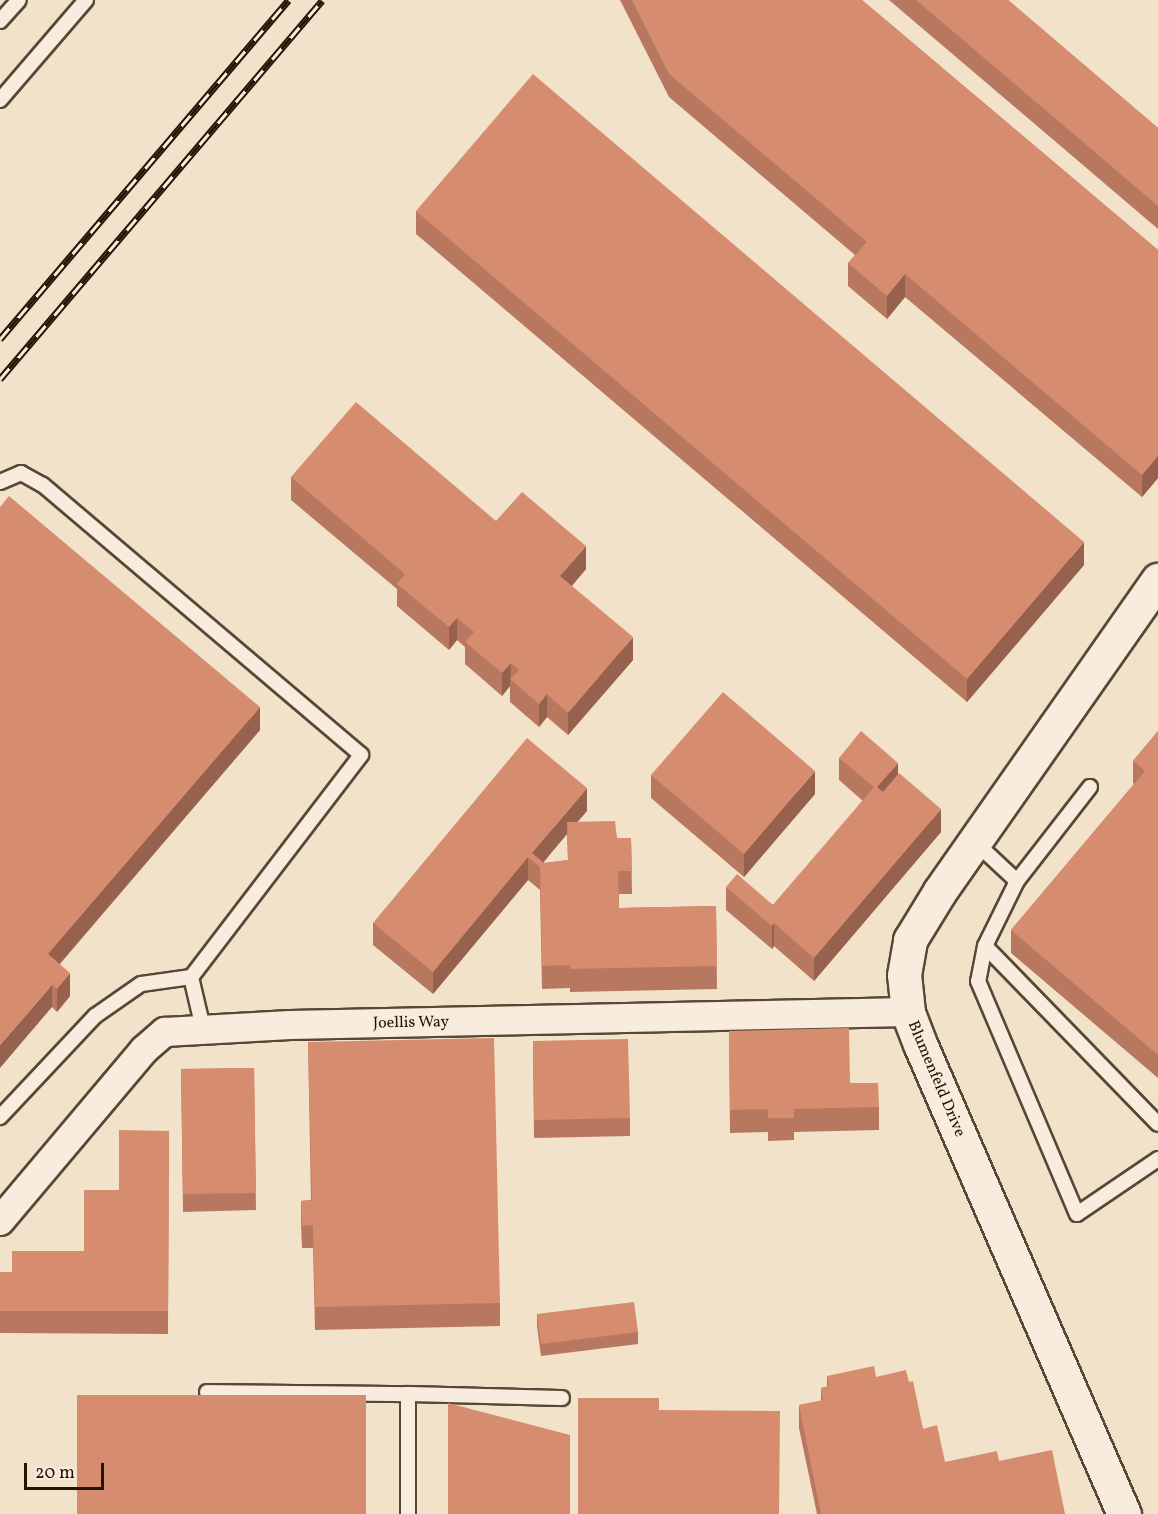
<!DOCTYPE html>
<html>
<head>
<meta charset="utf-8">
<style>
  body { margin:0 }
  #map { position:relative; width:1158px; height:1514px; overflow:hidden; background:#f2e2ca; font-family:Vollkorn,serif }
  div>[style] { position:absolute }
  .roads { filter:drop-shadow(2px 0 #574836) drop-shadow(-2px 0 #574836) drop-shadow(0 2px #574836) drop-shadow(0 -2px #574836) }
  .lane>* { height:14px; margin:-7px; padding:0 7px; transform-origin:7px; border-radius:7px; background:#f7ecdd }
  .street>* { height:28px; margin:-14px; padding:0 14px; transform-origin:14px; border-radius:14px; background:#f7ecdd }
  .secondary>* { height:33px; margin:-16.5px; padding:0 16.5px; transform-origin:16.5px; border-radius:16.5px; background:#f7ecdd }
  .rail>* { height:7px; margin-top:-3.5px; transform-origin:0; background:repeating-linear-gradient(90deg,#f7ecdd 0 14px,#231505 0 28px); box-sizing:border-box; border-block:2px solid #231505 }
  .wall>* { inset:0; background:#b8785f }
  .shaded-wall>* { inset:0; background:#96624e }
  .building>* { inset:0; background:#d68c6f }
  span { translate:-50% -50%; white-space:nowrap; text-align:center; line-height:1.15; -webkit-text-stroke:4.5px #f7ecdd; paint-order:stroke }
  .street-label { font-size:16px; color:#231505 }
  .scale { position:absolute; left:24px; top:1463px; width:80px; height:27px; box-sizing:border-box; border:3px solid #231505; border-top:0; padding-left:8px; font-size:18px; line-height:21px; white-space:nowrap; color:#231505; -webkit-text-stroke:4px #f7ecdd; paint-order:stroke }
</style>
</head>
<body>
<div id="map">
  <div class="roads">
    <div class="lane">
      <i style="left:0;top:21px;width:28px;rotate:-48deg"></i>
      <i style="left:0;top:100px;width:132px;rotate:-49.3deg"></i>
      <i style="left:0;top:482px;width:23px;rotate:-23deg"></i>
      <i style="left:21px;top:473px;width:25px;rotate:29deg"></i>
      <i style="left:43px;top:485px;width:417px;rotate:40.3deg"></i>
      <i style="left:361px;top:755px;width:280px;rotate:127.4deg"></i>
      <i style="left:191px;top:977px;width:50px;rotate:172deg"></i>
      <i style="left:141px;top:984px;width:56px;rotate:145.2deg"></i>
      <i style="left:95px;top:1016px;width:139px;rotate:133.2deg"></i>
      <i style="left:975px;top:842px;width:57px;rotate:42.9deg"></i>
      <i style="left:1017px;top:881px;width:72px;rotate:116.2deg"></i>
      <i style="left:985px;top:946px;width:36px;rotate:101deg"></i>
      <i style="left:978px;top:981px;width:253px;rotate:67deg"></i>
      <i style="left:1077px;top:1214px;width:98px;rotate:-34.2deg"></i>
      <i style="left:1017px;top:881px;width:119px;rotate:-52.2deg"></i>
      <i style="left:985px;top:946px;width:248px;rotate:45.8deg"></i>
      <i style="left:191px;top:977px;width:52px;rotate:76.8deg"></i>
      <i style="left:207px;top:1392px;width:201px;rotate:0.6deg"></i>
      <i style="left:408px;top:1514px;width:120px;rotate:-90deg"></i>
      <i style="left:408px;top:1394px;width:154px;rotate:1.5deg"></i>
    </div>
    <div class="street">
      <i style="left:0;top:1221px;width:224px;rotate:-49.9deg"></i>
      <i style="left:144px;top:1050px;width:28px;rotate:-41deg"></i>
      <i style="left:165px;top:1032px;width:125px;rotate:-3.2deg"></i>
      <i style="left:290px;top:1025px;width:618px;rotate:-1.21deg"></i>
    </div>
    <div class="secondary">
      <i style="left:1124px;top:1514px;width:512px;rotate:-113.46deg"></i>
      <i style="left:920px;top:1044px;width:34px;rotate:-111deg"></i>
      <i style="left:908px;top:1012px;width:37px;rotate:-96deg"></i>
      <i style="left:904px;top:975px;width:36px;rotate:-80deg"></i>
      <i style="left:910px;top:940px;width:57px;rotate:-58.5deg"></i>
      <i style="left:940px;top:891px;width:380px;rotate:-55deg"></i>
    </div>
  </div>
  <div class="rail">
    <i style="left:0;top:339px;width:445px;rotate:-49.6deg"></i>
    <i style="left:0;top:379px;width:497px;rotate:-49.6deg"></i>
  </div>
  <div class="wall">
    <i style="clip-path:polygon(620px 0,862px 0,1158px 250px,1158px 478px,1142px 497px,905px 297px,887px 319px,848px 286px,848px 263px,855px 255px,669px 97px)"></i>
    <i style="clip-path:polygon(889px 0,1008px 0,1158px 128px,1158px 229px)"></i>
    <i style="clip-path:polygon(416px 211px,1084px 565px,967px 702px,416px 234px)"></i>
    <i style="clip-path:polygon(291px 477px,496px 521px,586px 569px,572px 586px,633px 660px,568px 735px,547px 717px,539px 727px,510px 702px,510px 686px,502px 696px,465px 664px,465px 647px,457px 640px,449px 650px,397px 606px,397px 589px,291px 500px)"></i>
    <i style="clip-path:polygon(0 507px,260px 730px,60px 964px,70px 996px,57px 1012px,52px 1007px)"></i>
    <i style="clip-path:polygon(1158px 731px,1158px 1078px,1011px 953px,1011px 930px,1134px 784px,1133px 783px,1133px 761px)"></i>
    <i style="clip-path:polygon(839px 758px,898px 774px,941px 832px,814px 981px,774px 946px,772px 949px,726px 910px,726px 887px,773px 905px,863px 801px,839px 780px)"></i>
    <i style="clip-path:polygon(651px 775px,815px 794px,744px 877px,651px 798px)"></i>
    <i style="clip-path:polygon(evenodd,587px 811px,577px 822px,617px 838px,631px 838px,632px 894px,619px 894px,619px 908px,716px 906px,717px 989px,570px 992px,570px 988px,542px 989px,540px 890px,528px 880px,433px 994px,373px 945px,373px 923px,587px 811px,567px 833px,568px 860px,544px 863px,544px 862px,567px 833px)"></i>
    <i style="clip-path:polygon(729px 1031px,850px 1083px,879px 1107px,879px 1130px,794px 1132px,794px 1140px,768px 1141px,768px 1132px,730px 1133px)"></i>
    <i style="clip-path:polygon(533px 1041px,630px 1118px,630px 1136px,534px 1138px)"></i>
    <i style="clip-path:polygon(308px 1042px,500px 1303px,500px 1326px,315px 1330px,313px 1248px,302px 1248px,301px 1223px,301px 1201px,311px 1200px)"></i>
    <i style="clip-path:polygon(254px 1068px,256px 1210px,183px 1212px,181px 1069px)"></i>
    <i style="clip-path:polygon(169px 1131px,168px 1334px,0 1333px,0 1272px,12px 1272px,84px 1251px,119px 1190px)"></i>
    <i style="clip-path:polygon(537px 1314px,638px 1332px,638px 1344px,541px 1356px,537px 1326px)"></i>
    <i style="clip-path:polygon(827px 1376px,876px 1377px,909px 1382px,923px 1429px,945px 1462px,999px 1461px,1065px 1514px,817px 1514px,799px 1428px,799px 1405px,821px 1401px,821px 1388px,827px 1387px)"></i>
  </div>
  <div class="shaded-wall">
    <i style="clip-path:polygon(905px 274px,905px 297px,887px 319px,887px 296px)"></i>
    <i style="clip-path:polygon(1158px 456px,1158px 478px,1142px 497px,1142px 475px)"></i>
    <i style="clip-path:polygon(1084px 542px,1084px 565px,967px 702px,967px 679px)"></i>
    <i style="clip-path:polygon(586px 546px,586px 569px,560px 599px,560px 576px)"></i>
    <i style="clip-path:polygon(457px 618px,457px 640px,449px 650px,449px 627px)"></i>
    <i style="clip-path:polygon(633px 637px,633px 660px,568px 735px,568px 713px)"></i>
    <i style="clip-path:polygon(511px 663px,510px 686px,502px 696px,502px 673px)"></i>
    <i style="clip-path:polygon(547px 694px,547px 717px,539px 727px,539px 704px)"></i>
    <i style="clip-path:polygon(260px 707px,260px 730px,48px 977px,48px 954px)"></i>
    <i style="clip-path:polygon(898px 763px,898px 786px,877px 810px,877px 787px)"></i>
    <i style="clip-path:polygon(815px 771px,815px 794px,744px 877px,744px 854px)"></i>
    <i style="clip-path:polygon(587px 788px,587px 811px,539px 867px,532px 853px)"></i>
    <i style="clip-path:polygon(941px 809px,941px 832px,814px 981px,814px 958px)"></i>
    <i style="clip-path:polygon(528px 857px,528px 880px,433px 994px,433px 972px)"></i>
    <i style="clip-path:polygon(774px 923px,774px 946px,772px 949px,772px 926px)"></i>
    <i style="clip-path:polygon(70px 973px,70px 996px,57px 1012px,57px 989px)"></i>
    <i style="clip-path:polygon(52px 985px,52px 1007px,0 1068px,0 1045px)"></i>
  </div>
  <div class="building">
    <i style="clip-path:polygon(632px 0,862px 0,1158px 250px,1158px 456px,1142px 475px,905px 274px,887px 296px,848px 263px,867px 242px,669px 74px)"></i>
    <i style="clip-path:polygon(916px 0,1008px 0,1158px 128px,1158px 206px)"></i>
    <i style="clip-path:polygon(533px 74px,1084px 542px,967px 679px,416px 211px)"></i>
    <i style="clip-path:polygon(356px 402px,496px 521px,522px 492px,586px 546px,560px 576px,633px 637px,568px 713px,547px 694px,539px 704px,510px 679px,519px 670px,511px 663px,502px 673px,465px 642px,474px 632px,457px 618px,449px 627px,397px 584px,405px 574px,291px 477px)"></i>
    <i style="clip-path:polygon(9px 496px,260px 707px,48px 954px,70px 973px,57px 989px,52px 985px,0 1045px,0 507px)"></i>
    <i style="clip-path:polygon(723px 692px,815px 771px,744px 854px,651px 775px)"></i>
    <i style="clip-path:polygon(861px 731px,898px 763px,877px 787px,883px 792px,899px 773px,941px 809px,814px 958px,774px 923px,772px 926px,726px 887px,737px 874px,773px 905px,874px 787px,839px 758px)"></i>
    <i style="clip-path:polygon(1158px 731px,1158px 1055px,1011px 930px,1145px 771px,1133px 761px)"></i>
    <i style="clip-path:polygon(527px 738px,587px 788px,532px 853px,544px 863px,568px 860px,567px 822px,615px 821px,617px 838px,631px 838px,632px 871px,618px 871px,619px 908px,716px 906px,717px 966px,570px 969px,570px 965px,542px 966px,540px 867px,528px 857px,433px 972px,373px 923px)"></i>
    <i style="clip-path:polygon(849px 1028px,850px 1083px,878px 1083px,879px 1107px,794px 1109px,794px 1118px,768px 1118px,768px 1109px,730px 1110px,729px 1031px)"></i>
    <i style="clip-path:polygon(494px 1038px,500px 1303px,315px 1307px,313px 1225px,302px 1226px,301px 1201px,312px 1200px,308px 1042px)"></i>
    <i style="clip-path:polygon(628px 1039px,630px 1118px,534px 1120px,533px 1041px)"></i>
    <i style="clip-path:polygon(254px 1068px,256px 1193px,183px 1194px,181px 1069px)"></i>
    <i style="clip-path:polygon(119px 1130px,169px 1131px,168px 1311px,0 1311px,0 1272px,12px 1272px,12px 1251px,84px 1251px,84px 1190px,119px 1190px)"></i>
    <i style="clip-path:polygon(634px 1302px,638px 1332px,541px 1344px,537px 1314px)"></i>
    <i style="clip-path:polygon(874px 1366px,876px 1377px,906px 1370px,909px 1382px,913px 1381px,923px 1429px,937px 1425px,945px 1462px,997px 1451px,999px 1461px,1052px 1450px,1065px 1514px,821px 1514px,799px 1405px,823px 1400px,821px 1388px,829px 1386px,827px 1376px)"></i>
    <i style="clip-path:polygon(77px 1395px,366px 1395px,366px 1514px,77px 1514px)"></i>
    <i style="clip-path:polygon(578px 1398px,659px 1398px,659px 1410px,780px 1411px,779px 1514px,578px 1514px)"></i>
    <i style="clip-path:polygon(448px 1403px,570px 1435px,570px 1514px,448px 1514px)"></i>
  </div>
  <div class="street-label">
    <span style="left:411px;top:1023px;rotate:-1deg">Joellis Way</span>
    <span style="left:936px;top:1079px;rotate:67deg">Blumenfeld Drive</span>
  </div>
  <div class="scale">20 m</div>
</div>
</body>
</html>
